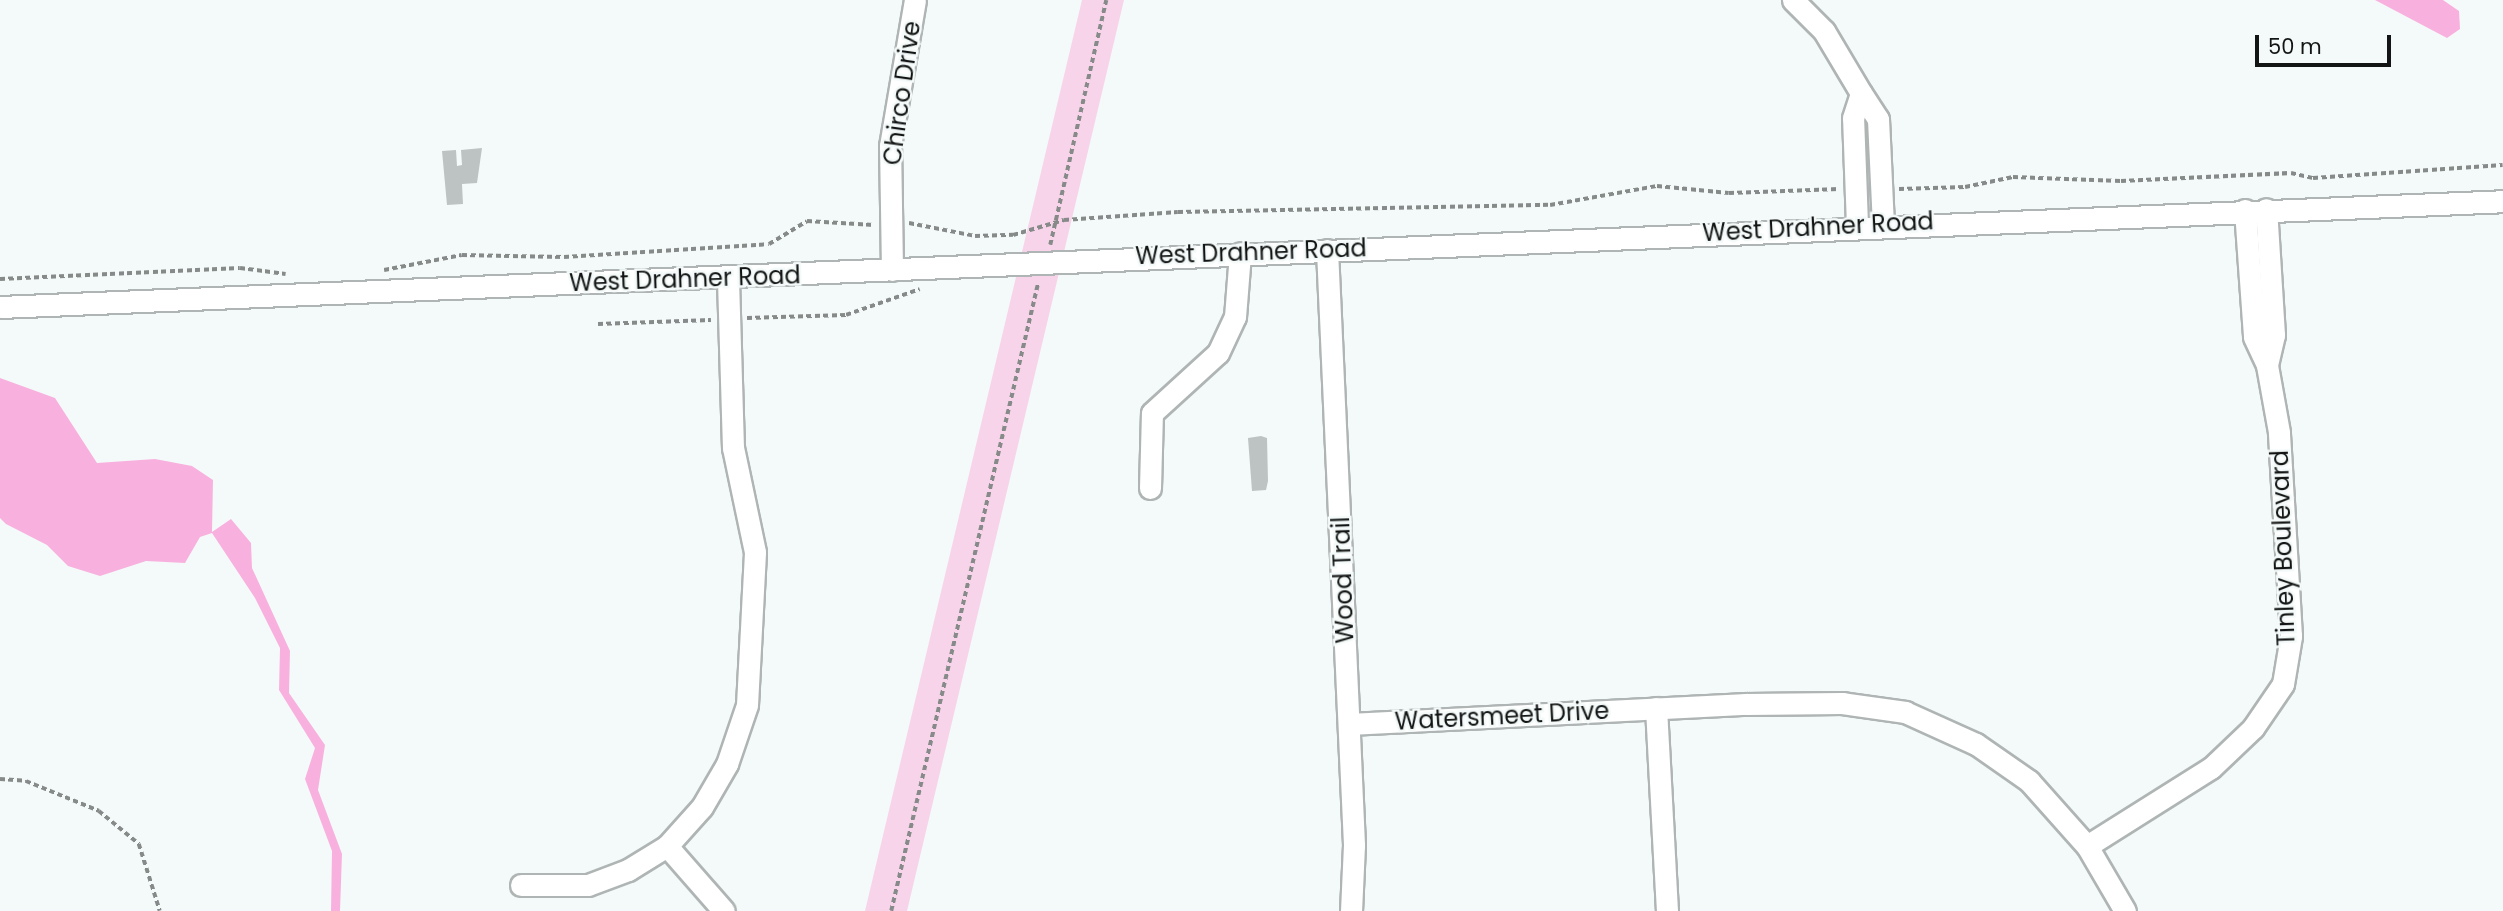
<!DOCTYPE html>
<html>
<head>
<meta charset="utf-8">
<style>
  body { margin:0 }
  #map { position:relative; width:2503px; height:911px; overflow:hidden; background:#f4faf9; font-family:Poppins,sans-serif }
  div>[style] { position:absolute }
  .green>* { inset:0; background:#f7d4e9 }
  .water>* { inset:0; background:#f8b1de }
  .building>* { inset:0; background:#bdc3c3 }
  .path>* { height:3.5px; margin-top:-1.75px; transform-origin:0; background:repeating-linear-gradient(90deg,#868a89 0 5px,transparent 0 8.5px) }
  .roads { filter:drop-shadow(2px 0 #afb5b4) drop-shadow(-2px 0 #afb5b4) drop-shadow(0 2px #afb5b4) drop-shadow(0 -2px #afb5b4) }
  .minor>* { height:21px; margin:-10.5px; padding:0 10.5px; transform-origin:10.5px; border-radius:10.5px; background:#fff }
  span { translate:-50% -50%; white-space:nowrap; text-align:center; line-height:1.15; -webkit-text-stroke:5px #f4faf9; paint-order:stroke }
  .street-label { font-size:24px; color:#121514 }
  .scale { position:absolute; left:2255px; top:35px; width:136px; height:32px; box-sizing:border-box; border:4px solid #121514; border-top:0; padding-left:9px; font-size:21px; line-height:24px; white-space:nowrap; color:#121514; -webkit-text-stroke:5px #f4faf9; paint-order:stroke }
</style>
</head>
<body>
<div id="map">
  <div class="green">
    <i style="clip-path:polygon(1082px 0,1124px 0,907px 911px,865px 911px)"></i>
  </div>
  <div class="water">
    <i style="clip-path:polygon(2375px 0,2443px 0,2459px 11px,2460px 29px,2447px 38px)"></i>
    <i style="clip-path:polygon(0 378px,55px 398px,97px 463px,155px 459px,192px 466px,213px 480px,212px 532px,231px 519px,251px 543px,252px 568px,290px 651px,289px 693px,325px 745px,318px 790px,342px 854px,340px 911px,331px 911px,332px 851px,305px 779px,315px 748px,279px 690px,280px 648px,255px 598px,212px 533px,200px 537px,185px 563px,146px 561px,100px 576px,68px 566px,47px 545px,6px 524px,0 518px)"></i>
  </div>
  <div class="building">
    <i style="clip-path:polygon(482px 148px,477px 183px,462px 184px,463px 204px,447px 205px,442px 151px,456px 150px,457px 166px,462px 165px,461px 150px)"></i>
    <i style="clip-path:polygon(1261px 436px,1267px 438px,1268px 481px,1266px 490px,1252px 491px,1248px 438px)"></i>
  </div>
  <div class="path">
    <i style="left:1899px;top:189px;width:66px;rotate:-1.7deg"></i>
    <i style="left:1965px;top:187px;width:49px;rotate:-11.8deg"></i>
    <i style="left:2013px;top:177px;width:108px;rotate:2.1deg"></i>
    <i style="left:2121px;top:181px;width:170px;rotate:-2.7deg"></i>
    <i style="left:2291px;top:173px;width:23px;rotate:13deg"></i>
    <i style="left:2313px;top:178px;width:190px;rotate:-3.9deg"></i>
    <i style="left:909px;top:223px;width:67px;rotate:11.1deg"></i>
    <i style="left:975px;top:236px;width:38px;rotate:-2deg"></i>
    <i style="left:1013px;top:235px;width:53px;rotate:-16.4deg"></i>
    <i style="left:1064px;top:220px;width:114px;rotate:-4deg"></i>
    <i style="left:1178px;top:212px;width:372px;rotate:-1.1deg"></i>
    <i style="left:1550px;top:205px;width:109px;rotate:-10.1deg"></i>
    <i style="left:1657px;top:186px;width:72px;rotate:5.6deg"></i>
    <i style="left:1729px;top:193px;width:110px;rotate:-2.1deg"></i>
    <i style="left:1050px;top:245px;width:251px;rotate:-77.1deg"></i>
    <i style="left:384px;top:270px;width:79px;rotate:-10.9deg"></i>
    <i style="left:462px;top:255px;width:102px;rotate:1.1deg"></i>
    <i style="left:564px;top:257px;width:205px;rotate:-3.6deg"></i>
    <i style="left:769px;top:244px;width:44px;rotate:-31.2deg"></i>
    <i style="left:807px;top:221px;width:67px;rotate:3.4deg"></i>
    <i style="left:0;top:279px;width:240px;rotate:-2.6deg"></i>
    <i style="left:240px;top:268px;width:46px;rotate:7.4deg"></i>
    <i style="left:747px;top:318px;width:99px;rotate:-1.7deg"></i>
    <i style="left:846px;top:315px;width:78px;rotate:-19.4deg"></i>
    <i style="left:598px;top:324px;width:113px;rotate:-2deg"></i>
    <i style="left:0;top:779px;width:26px;rotate:4deg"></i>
    <i style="left:26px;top:781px;width:79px;rotate:22.3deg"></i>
    <i style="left:99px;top:811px;width:52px;rotate:39.5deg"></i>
    <i style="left:139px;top:844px;width:70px;rotate:72.6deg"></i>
    <i style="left:891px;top:911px;width:645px;rotate:-76.83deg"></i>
  </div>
  <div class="roads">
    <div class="minor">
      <i style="left:1793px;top:0;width:44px;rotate:45deg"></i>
      <i style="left:1824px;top:31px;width:72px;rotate:59.2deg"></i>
      <i style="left:2245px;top:210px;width:127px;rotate:85.9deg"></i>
      <i style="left:2254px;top:337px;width:31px;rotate:65deg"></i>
      <i style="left:2267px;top:365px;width:31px;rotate:-77deg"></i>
      <i style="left:2274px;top:335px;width:126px;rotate:-93.6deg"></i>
      <i style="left:1857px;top:225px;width:107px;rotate:-92.1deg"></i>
      <i style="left:1853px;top:118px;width:26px;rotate:-72deg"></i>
      <i style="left:1861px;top:93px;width:31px;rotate:57deg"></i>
      <i style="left:1878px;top:119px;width:105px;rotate:87.3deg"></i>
      <i style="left:1327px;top:250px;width:596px;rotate:87.4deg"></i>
      <i style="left:1354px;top:845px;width:66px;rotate:92.6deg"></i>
      <i style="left:892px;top:270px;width:124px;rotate:-90.9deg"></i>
      <i style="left:890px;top:146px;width:148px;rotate:-80.3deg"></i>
      <i style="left:0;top:307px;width:2505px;rotate:-2.42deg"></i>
      <i style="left:1150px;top:488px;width:75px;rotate:-88.5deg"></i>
      <i style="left:1152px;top:413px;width:89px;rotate:-42.3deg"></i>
      <i style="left:1218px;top:353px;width:40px;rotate:-65deg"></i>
      <i style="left:1235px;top:317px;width:64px;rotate:-85.5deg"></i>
      <i style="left:1656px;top:708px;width:203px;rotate:86.9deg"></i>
      <i style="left:1349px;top:724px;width:398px;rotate:-2.9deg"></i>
      <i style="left:1746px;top:704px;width:96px;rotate:-0.6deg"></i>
      <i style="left:1842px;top:703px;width:64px;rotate:8.1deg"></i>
      <i style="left:1905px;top:712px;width:78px;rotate:24.3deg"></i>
      <i style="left:1976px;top:744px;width:65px;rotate:34.9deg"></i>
      <i style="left:2029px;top:781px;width:87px;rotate:48.3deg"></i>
      <i style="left:2087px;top:846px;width:75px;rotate:59.7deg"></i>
      <i style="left:667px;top:846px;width:86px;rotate:48.8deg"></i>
      <i style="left:2087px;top:846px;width:146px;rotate:-32.2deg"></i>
      <i style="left:2211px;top:768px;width:58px;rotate:-43.6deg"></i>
      <i style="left:2253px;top:728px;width:53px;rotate:-55.7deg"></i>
      <i style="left:2283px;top:684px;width:49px;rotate:-80.5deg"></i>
      <i style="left:2291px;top:636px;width:204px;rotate:-93.4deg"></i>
      <i style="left:2279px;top:432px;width:68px;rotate:-100.2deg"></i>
      <i style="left:521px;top:885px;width:67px"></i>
      <i style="left:588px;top:885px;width:43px;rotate:-20.6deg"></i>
      <i style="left:628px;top:870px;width:46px;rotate:-31.6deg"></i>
      <i style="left:667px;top:846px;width:52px;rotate:-48.1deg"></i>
      <i style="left:702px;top:807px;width:50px;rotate:-59.8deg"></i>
      <i style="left:727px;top:764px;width:62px;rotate:-71.3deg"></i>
      <i style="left:747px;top:705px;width:153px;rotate:-87deg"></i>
      <i style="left:755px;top:552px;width:106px;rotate:-101.9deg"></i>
      <i style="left:733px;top:448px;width:170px;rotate:-91.7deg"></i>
    </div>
  </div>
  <div class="street-label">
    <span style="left:902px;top:93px;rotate:-82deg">Chirco Drive</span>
    <span style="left:1818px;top:227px;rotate:-3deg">West Drahner Road</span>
    <span style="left:1251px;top:252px;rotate:-2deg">West Drahner Road</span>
    <span style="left:685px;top:279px;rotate:-2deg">West Drahner Road</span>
    <span style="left:2283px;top:548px;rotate:-92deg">Tinley Boulevard</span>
    <span style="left:1343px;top:580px;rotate:-92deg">Wood Trail</span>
    <span style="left:1502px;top:716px;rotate:-3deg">Watersmeet Drive</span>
  </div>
  <div class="scale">50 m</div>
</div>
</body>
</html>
